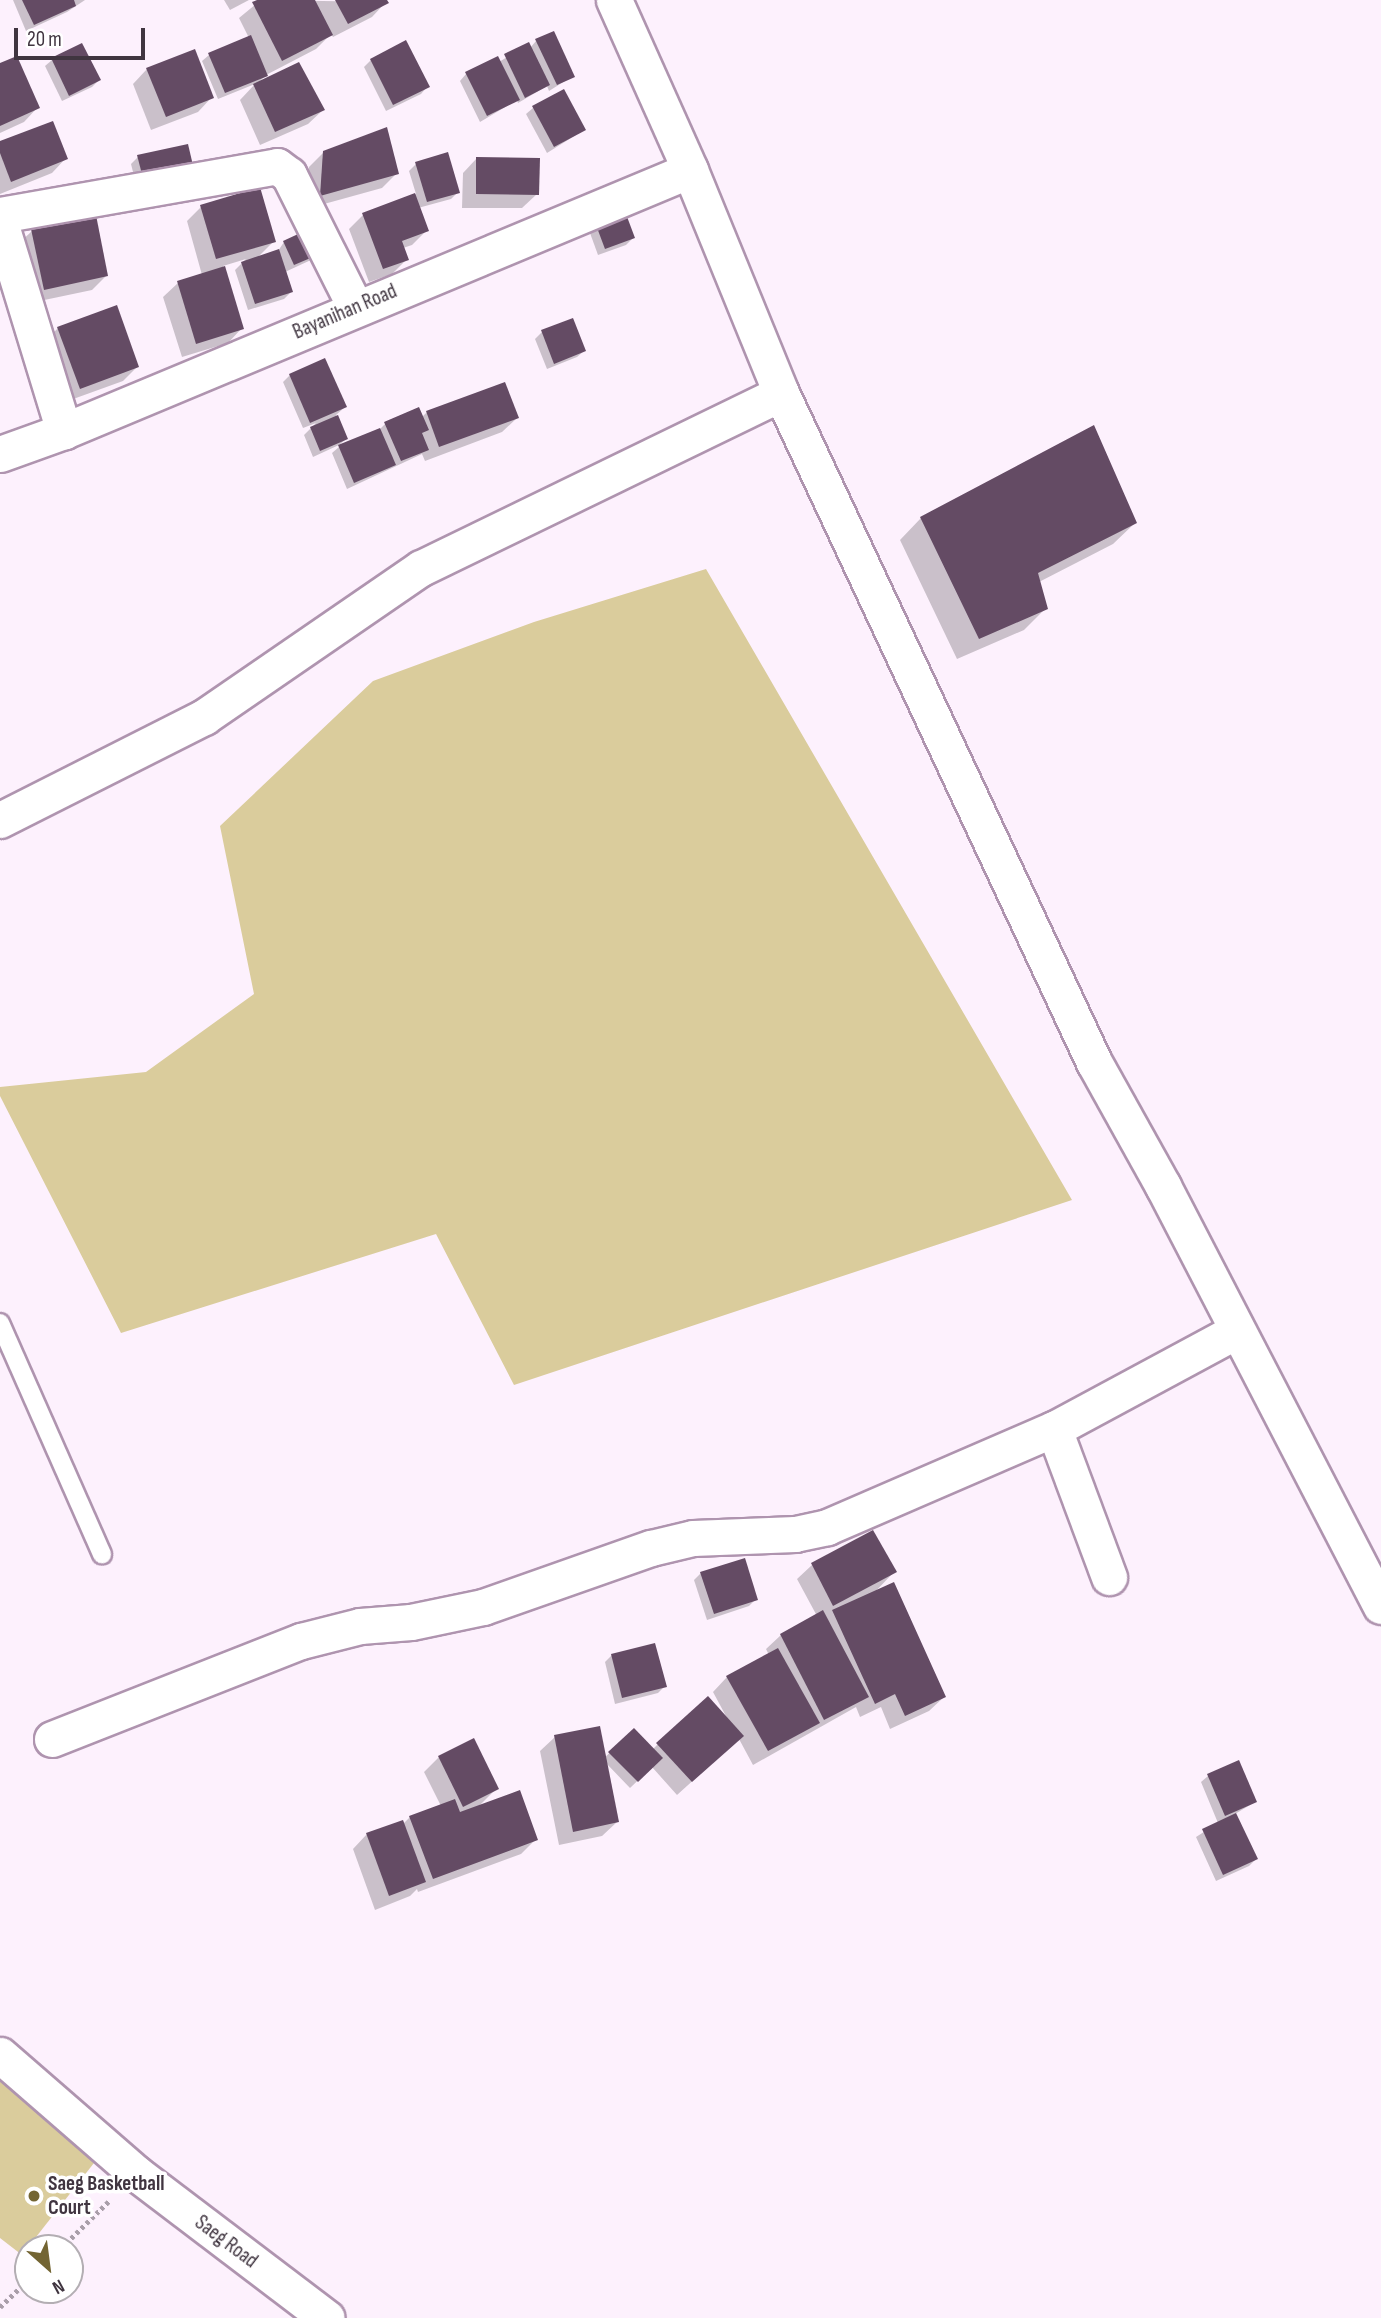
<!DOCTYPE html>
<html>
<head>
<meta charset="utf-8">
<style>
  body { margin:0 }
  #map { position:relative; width:1381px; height:2318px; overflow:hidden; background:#fdf1fd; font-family:"Sofia Sans Condensed",sans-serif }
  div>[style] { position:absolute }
  .green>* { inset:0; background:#dacc9c }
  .shadow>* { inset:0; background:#0003 }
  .building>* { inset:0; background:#644b64 }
  .path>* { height:4.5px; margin-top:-2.25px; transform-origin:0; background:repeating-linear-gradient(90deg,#aa9faa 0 3.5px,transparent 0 7px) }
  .roads { filter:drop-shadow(2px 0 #af94af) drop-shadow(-2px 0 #af94af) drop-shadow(0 2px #af94af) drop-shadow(0 -2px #af94af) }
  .lane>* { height:18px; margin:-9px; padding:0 9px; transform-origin:9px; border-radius:9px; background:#fff }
  .street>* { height:35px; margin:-17.5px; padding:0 17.5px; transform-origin:17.5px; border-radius:17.5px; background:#fff }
  .dots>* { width:19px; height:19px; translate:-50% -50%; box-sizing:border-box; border:4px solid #fff; border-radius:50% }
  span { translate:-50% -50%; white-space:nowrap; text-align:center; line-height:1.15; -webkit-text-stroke:7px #fff; paint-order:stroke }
  .street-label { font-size:21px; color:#403540 }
  .poi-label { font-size:21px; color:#403540; font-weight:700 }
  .left { translate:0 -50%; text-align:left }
  .north { position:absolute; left:14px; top:2234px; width:70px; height:70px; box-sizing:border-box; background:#fff; border:2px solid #b3aeb3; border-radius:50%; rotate:152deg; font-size:19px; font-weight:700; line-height:28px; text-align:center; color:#403540 }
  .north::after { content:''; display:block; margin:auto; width:24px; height:32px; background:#736533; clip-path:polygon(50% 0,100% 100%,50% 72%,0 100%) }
  .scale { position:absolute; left:14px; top:28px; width:131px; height:32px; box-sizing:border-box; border:4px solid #403540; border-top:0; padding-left:9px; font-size:21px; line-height:24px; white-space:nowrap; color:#403540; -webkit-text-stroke:5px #fff; paint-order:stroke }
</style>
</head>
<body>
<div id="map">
  <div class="green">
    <i style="clip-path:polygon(706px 569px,1072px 1200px,514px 1385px,436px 1234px,121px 1333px,0 1096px,0 1087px,146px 1072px,254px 994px,220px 826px,373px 681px,534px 622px)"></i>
    <i style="clip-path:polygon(0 2073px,101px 2154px,22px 2255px,0 2238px)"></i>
  </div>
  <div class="shadow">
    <i style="clip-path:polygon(13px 0,85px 0,67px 12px,26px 31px)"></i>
    <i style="clip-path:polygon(224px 0,249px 0,230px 10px)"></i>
    <i style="clip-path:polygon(261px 0,386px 2px,372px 17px,333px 37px,331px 34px,316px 49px,266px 75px,259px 82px,323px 110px,308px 124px,260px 145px,240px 100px,255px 84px,218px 99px,202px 61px,209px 55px,249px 38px,239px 18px)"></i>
    <i style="clip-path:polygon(536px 41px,573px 76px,549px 91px,547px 86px,518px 103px,517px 100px,480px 122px,460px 81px,466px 74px,499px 62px,528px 44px,530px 48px)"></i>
    <i style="clip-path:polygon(52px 60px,99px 80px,92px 87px,62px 101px,45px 66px)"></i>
    <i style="clip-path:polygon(371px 60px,427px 87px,421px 94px,386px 111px,364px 67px)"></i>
    <i style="clip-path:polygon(0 65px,38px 107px,24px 122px,0 133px)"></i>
    <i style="clip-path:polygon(147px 69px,212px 97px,198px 112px,151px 130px,133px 84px)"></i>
    <i style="clip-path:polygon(533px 108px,584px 130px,547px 153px,526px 114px)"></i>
    <i style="clip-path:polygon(0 143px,66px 158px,52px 173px,0 194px)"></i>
    <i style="clip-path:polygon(324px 152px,397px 173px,382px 188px,306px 209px,309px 167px)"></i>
    <i style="clip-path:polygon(138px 157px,186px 181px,138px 192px,131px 164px)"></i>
    <i style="clip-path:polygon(477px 158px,537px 194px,522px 208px,462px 208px,463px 173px)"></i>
    <i style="clip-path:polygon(416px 164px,458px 192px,451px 199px,418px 208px,427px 230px,412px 245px,403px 248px,407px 259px,392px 274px,369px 282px,349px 229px,363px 215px,416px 194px,409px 171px)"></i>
    <i style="clip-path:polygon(201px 207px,274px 241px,257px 258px,278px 251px,284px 242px,318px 253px,311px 260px,285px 272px,291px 292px,284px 299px,248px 310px,235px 270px,246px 259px,223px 266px,242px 328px,228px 343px,182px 357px,163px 297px,178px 283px,202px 275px,187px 221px)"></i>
    <i style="clip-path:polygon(597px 227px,633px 238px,626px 245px,598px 255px,590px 233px)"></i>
    <i style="clip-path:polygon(32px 231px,106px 276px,92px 290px,30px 303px,17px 245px)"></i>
    <i style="clip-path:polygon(58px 328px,137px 367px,123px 381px,65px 402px,44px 343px)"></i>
    <i style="clip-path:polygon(542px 332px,584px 351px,577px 357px,547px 369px,535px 339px)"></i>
    <i style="clip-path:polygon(290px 375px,345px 407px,336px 415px,346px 439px,339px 445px,313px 457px,304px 435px,316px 423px,303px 428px,283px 382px)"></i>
    <i style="clip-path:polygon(427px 412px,517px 418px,502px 432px,425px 461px,422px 454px,347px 489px,332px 453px,339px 447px,379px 430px,385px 424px,422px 417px)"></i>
    <i style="clip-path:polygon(921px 518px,1135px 523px,1113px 544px,1039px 582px,1046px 608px,1024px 630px,957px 659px,900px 540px)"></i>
    <i style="clip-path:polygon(873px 1532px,894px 1572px,874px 1593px,944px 1697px,929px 1711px,890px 1729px,881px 1707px,860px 1717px,856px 1707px,753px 1765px,739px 1739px,677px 1795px,652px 1767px,630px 1788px,605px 1762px,617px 1822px,602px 1836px,559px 1845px,540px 1751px,555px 1737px,604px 1758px,634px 1731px,652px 1750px,658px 1744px,727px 1718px,713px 1692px,727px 1677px,769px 1655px,766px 1649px,781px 1635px,817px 1616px,797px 1579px,812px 1565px)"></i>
    <i style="clip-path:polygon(701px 1573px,756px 1599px,749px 1606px,707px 1620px,694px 1580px)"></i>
    <i style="clip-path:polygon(612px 1655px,665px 1686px,658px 1693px,615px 1704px,605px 1662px)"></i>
    <i style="clip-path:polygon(439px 1757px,497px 1788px,478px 1807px,536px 1839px,521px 1854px,418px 1892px,417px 1889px,410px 1896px,375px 1910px,353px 1849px,367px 1834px,403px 1824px,410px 1817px,441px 1806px,424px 1772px)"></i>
    <i style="clip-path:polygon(1238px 1762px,1255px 1802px,1235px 1814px,1256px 1859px,1249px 1866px,1216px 1881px,1196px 1837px,1218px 1823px,1201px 1782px,1208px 1776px)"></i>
  </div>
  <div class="building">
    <i style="clip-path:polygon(22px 0,74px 0,76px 6px,34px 25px)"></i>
    <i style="clip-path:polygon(257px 0,315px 0,333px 35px,282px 61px,252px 2px)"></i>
    <i style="clip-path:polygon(335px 0,387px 0,389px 3px,348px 24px)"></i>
    <i style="clip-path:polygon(554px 31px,575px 77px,557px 85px,535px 39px)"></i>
    <i style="clip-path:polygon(251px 35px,268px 76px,225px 93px,208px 53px)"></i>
    <i style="clip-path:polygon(406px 40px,430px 87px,393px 105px,370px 59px)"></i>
    <i style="clip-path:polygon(529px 42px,550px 85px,525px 98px,504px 54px)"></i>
    <i style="clip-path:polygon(82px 43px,101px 80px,69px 96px,51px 58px)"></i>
    <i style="clip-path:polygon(195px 49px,214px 98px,166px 117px,146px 68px)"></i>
    <i style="clip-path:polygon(17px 56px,40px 108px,0 126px,0 63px)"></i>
    <i style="clip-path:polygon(498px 56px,520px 100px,487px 116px,465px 72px)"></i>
    <i style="clip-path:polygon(299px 62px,325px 110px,275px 132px,253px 84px)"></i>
    <i style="clip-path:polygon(564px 89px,586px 130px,554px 147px,532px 106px)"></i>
    <i style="clip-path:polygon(53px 121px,68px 159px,11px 182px,0 153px,0 141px)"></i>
    <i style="clip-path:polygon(387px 127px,399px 174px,320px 196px,323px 151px)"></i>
    <i style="clip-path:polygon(188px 144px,195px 174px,145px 186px,137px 155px)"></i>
    <i style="clip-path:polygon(448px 152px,460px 193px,427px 202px,415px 162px)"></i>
    <i style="clip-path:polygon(476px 157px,540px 158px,539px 195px,476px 194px)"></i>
    <i style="clip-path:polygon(260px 187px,276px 242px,216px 259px,200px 205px)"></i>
    <i style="clip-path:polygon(415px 193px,429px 231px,402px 241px,409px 260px,383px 269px,362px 213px)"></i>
    <i style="clip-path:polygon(626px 214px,635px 238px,605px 249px,596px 225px)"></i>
    <i style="clip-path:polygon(96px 215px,108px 276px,44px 290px,31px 229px)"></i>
    <i style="clip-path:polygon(309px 229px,320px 254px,294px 265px,283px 241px)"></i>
    <i style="clip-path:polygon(279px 249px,293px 292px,255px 304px,241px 262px)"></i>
    <i style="clip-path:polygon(225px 266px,244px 329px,196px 344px,177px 281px)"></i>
    <i style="clip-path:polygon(117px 305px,139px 367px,80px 389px,57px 327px)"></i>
    <i style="clip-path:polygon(573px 318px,586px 351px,554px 364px,541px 330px)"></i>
    <i style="clip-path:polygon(325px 358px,347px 407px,310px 423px,289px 374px)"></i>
    <i style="clip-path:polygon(505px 382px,519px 418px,439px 447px,426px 411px)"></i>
    <i style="clip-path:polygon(419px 407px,429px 430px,422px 433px,429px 450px,401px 461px,384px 422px)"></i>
    <i style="clip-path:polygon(338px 415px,348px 439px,320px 451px,310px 427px)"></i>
    <i style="clip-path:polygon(1094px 425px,1137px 523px,1038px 573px,1048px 609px,979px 639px,920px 517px)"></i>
    <i style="clip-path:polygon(380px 428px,396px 465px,354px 483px,338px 445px)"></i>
    <i style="clip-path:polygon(873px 1530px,897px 1572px,833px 1606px,811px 1563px)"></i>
    <i style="clip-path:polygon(745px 1558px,758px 1600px,714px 1614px,700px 1572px)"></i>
    <i style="clip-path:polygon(894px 1582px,946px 1697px,905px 1716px,895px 1694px,875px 1704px,832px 1610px)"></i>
    <i style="clip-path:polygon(823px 1610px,869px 1697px,824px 1720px,780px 1634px)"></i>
    <i style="clip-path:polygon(655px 1643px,667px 1687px,622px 1698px,611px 1654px)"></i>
    <i style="clip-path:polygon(778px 1648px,820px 1723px,768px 1751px,726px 1676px)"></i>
    <i style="clip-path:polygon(708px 1696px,744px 1736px,692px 1782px,656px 1743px)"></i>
    <i style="clip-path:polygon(600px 1726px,619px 1822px,573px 1832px,554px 1735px)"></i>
    <i style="clip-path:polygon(634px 1728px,663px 1758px,638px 1782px,608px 1752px)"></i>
    <i style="clip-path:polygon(474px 1738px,499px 1789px,463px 1807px,438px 1756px)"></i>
    <i style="clip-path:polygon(1239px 1760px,1257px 1802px,1225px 1816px,1207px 1774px)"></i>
    <i style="clip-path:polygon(520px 1790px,538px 1840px,433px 1879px,409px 1816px,455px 1799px,460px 1812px)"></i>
    <i style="clip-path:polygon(1236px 1813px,1258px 1859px,1223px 1875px,1202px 1829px)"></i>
    <i style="clip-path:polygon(403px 1820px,426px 1882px,389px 1896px,366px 1833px)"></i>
  </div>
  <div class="path">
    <i style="left:61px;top:2248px;width:67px;rotate:-44.4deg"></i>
    <i style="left:0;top:2307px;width:39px;rotate:-44deg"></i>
  </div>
  <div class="roads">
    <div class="lane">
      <i style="left:0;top:1323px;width:253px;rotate:66.2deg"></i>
    </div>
    <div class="street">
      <i style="left:614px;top:0;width:186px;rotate:65.9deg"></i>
      <i style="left:690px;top:170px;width:241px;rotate:67.8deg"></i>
      <i style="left:781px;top:393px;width:739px;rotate:64.93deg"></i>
      <i style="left:1094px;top:1062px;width:142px;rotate:60.9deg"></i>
      <i style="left:1163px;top:1186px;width:473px;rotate:62.6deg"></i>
      <i style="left:0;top:215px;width:281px;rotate:-10deg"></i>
      <i style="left:277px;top:166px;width:15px;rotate:37deg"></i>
      <i style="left:289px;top:175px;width:148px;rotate:63.4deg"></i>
      <i style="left:0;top:222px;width:219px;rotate:73deg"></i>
      <i style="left:0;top:454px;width:68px;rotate:-19.8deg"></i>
      <i style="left:64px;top:431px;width:678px;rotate:-22.63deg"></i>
      <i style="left:0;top:820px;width:229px;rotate:-26.8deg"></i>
      <i style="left:204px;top:717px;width:263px;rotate:-34.5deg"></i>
      <i style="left:421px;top:568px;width:400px;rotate:-25.9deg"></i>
      <i style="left:1054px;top:1429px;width:158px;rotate:69.6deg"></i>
      <i style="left:52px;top:1739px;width:268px;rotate:-21.5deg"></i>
      <i style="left:301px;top:1641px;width:61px;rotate:-14.3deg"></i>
      <i style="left:360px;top:1626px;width:51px;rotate:-4.5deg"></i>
      <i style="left:411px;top:1622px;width:74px;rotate:-11.8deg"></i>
      <i style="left:483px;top:1607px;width:178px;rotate:-19.4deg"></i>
      <i style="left:651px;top:1548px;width:43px;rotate:-13.4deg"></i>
      <i style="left:693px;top:1538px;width:102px;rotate:-2.2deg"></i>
      <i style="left:795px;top:1534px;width:33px;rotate:-12deg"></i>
      <i style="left:827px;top:1527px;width:247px;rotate:-23.4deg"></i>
      <i style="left:1054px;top:1429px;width:207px;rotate:-28.3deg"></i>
      <i style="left:0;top:2055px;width:181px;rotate:41deg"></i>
      <i style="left:137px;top:2174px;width:238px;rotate:37.2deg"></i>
    </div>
  </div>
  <div class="dots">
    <i style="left:34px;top:2196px;background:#736533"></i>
  </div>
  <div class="street-label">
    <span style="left:345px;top:312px;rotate:-23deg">Bayanihan Road</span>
    <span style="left:226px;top:2242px;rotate:37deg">Saeg Road</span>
  </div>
  <div class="poi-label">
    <span class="left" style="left:48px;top:2196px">Saeg Basketball<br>Court</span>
  </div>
  <div class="north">N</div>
  <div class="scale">20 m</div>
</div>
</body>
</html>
